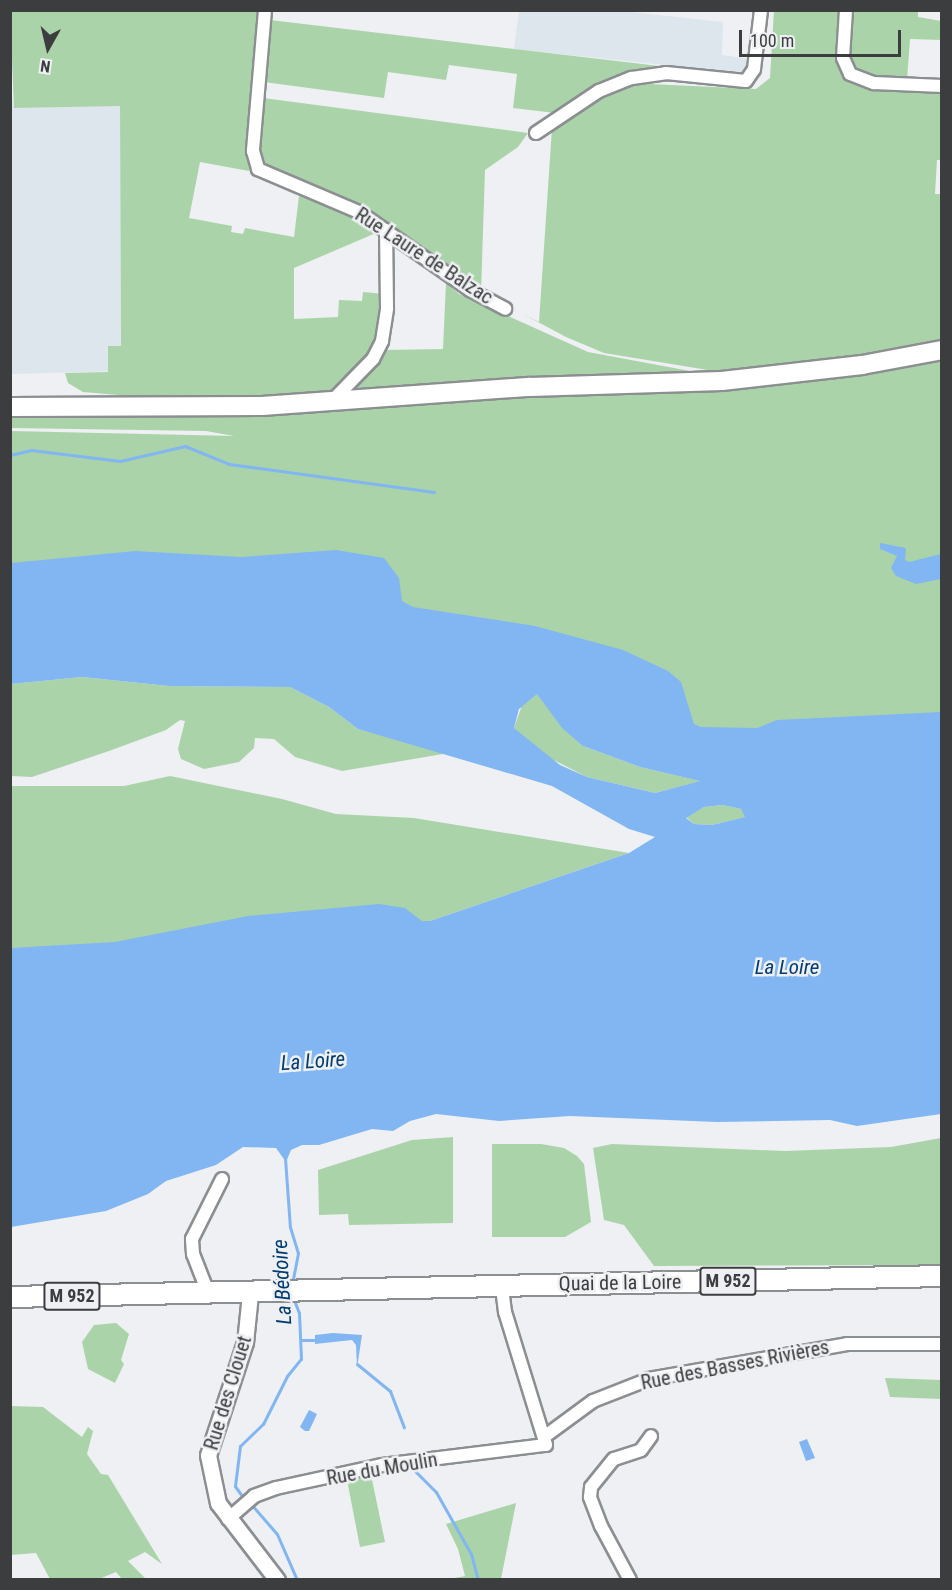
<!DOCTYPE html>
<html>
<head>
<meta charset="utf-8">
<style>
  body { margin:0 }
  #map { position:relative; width:952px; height:1590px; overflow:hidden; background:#eef0f3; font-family:"Roboto Condensed",sans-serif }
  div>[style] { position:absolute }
  .built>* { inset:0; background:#dde6ed }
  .green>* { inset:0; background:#abd3a9 }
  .water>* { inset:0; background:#81b6f3 }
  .stream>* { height:3px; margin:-1.5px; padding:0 1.5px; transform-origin:1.5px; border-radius:1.5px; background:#81b6f3 }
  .roads { filter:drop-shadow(2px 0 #8c8f91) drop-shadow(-2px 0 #8c8f91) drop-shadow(0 2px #8c8f91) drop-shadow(0 -2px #8c8f91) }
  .minor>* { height:12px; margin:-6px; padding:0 6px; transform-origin:6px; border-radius:6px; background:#fff }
  .tertiary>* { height:15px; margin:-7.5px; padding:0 7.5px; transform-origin:7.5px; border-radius:7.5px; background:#fff }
  .secondary>* { height:18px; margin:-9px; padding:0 9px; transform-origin:9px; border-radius:9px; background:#fff }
  .primary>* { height:20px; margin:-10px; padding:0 10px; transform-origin:10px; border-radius:10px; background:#fff }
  span { translate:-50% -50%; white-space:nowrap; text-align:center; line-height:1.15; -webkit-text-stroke:5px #eef0f3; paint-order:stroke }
  .shield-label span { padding:2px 4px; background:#eef0f3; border:2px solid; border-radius:4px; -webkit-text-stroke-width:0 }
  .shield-label { font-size:18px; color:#3c3d3e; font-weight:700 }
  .street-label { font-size:20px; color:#3c3d3e }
  .water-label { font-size:21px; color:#003b71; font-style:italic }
  .frame { position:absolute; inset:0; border:12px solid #3c3d3e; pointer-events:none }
  .north { position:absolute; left:18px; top:18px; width:60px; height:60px; -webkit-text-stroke:4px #eef0f3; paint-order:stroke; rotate:188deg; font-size:16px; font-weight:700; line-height:24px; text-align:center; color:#3c3d3e }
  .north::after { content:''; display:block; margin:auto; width:21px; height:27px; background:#3c3d3e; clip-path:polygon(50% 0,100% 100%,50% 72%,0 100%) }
  .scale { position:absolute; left:739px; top:30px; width:162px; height:27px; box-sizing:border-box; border:3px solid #3c3d3e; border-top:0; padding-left:8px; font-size:18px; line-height:21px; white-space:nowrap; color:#3c3d3e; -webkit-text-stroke:4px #eef0f3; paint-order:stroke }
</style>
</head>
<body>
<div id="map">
  <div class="built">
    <i style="clip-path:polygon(613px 10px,723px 22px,722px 55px,751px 59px,748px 74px,514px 49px,519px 11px)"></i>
    <i style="clip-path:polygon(10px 83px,14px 108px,120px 105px,121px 371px,11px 374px)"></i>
  </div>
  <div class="green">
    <i style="clip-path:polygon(774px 10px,843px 11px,845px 74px,941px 90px,941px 160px,937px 160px,935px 194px,941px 194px,941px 343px,877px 356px,739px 372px,714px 371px,604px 353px,566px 337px,521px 313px,539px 322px,552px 128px,566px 123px,586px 102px,629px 83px,756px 89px,770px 78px)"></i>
    <i style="clip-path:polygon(10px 11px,263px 11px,249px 171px,200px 162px,189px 218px,232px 226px,231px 232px,243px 234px,245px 228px,294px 237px,299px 196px,361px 219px,374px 230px,376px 233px,294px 268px,294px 319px,338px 317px,339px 300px,362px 301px,363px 292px,384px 294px,373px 350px,335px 395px,178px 400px,83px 392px,68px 383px,65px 373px,108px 372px,108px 346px,121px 346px,120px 106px,14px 108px)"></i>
    <i style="clip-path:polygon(850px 11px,918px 11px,918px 17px,941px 21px,941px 40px,910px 39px,907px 80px,873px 79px,861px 75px,849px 56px)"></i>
    <i style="clip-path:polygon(270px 20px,659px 66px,555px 113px,513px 108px,517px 74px,449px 65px,446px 80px,388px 72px,384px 98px,264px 82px)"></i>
    <i style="clip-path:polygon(263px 98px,528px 133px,518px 147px,485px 170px,481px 293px,418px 248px,264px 168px,258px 159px)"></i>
    <i style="clip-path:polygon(446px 283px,459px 294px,588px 352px,701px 373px,351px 395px,350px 390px,385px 350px,443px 349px)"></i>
    <i style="clip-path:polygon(941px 355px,941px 765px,583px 746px,640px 767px,701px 781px,655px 793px,587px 777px,540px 753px,514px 728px,521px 708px,11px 583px,11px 431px,234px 436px,206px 431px,11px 428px,11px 410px,234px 412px)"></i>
    <i style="clip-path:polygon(82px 677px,169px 686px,290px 687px,329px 707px,358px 729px,449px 753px,342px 771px,295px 757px,274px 739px,255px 738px,254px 748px,239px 762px,204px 769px,181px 759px,178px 749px,185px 721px,180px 720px,166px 730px,109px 751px,32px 777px,11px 776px,11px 684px)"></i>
    <i style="clip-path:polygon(170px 776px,282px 799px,336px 814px,414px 818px,629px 853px,430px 921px,11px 1017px,10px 786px,124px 786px)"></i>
    <i style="clip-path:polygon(723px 805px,741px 809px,746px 817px,712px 825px,694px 824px,686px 817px,704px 807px)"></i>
    <i style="clip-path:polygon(453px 1137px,453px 1223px,349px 1225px,348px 1214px,319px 1215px,318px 1170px,412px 1140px)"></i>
    <i style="clip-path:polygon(941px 1138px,941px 1265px,654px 1266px,624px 1225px,604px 1220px,593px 1148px,612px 1144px,785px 1151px,891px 1147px)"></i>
    <i style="clip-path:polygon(492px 1144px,541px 1144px,564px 1148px,577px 1156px,584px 1164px,591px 1222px,565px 1237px,492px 1237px)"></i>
    <i style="clip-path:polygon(116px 1323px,129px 1334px,121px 1360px,124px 1364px,115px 1383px,88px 1369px,82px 1342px,94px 1325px)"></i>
    <i style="clip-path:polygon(885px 1378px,941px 1380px,941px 1399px,890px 1397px)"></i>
    <i style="clip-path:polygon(11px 1406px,43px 1407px,82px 1437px,88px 1427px,93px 1431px,87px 1454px,101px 1474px,108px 1475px,162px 1564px,145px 1552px,128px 1561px,146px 1579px,122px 1579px,116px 1572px,99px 1579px,50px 1579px,36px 1553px,11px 1555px)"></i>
    <i style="clip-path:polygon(371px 1475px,385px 1542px,360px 1547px,347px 1480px)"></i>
    <i style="clip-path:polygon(516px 1503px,501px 1579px,449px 1579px,465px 1576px,458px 1549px,446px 1524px)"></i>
  </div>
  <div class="water">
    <i style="clip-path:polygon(880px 543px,906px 548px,905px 560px,909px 562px,941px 554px,941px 579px,916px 584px,896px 576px,891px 568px,897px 556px,880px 549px)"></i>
    <i style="clip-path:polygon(evenodd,336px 550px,384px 558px,399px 578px,402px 601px,413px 607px,535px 626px,623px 650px,668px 671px,681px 682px,694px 724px,701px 727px,757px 728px,777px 720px,941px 712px,941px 1114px,857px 1126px,830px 1120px,717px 1122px,570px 1116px,499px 1121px,436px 1114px,410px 1121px,393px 1131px,372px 1129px,319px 1145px,302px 1145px,291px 1150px,286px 1162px,276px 1148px,243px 1147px,216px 1165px,166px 1181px,148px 1194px,106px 1211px,11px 1227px,11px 948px,115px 942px,248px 916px,379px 904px,405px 908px,422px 921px,430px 921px,629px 853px,655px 837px,629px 829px,552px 786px,358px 729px,329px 707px,290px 687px,169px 686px,82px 677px,11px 684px,11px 563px,135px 551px,241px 557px,336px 550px,537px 694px,562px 728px,583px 746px,640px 767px,700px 781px,655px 793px,587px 777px,560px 765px,514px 728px,519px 709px,537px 694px,336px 550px,723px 805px,741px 809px,745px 817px,712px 825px,694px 824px,686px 818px,704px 807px,723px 805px)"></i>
    <i style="clip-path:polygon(333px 1333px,362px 1335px,357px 1368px,356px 1345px,352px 1340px,315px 1344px,315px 1335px)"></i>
    <i style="clip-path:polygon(309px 1410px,317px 1414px,309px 1431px,305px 1431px,300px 1427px)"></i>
    <i style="clip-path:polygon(807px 1439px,815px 1458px,806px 1461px,799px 1442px)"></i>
  </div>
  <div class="stream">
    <i style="left:10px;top:455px;width:22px;rotate:-13deg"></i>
    <i style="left:31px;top:450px;width:90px;rotate:7deg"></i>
    <i style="left:120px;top:461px;width:67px;rotate:-13deg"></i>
    <i style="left:185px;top:446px;width:48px;rotate:22.2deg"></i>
    <i style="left:229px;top:464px;width:207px;rotate:7.8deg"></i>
    <i style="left:285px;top:1158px;width:69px;rotate:85.9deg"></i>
    <i style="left:290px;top:1227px;width:27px;rotate:73deg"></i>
    <i style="left:298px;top:1253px;width:33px;rotate:101deg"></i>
    <i style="left:301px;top:1340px;width:17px"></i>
    <i style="left:357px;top:1364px;width:43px;rotate:39.3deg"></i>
    <i style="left:390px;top:1391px;width:39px;rotate:69deg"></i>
    <i style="left:415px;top:1471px;width:30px;rotate:45deg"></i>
    <i style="left:436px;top:1492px;width:71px;rotate:60.6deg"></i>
    <i style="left:471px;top:1554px;width:27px;rotate:75deg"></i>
    <i style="left:245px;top:1500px;width:17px;rotate:-126deg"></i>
    <i style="left:235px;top:1486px;width:40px;rotate:-82.9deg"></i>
    <i style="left:240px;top:1446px;width:32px;rotate:-44deg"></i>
    <i style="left:263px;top:1424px;width:54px;rotate:-63.4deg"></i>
    <i style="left:287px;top:1376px;width:22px;rotate:-51deg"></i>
    <i style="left:301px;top:1359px;width:46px;rotate:-92.5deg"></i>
    <i style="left:299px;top:1313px;width:17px;rotate:-111deg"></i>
    <i style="left:250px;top:1503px;width:41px;rotate:48.9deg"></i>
    <i style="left:277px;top:1534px;width:50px;rotate:66.5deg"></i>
  </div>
  <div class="roads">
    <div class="minor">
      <i style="left:265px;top:10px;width:142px;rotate:94.9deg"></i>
      <i style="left:253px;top:151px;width:19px;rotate:74deg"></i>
      <i style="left:258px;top:169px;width:110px;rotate:23.1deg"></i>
      <i style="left:359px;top:212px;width:136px;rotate:35.1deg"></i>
      <i style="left:470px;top:290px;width:40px;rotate:28deg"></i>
      <i style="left:846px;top:10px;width:48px;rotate:93.6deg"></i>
      <i style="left:843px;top:58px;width:17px;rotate:66deg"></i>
      <i style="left:850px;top:74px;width:26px;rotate:21deg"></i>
      <i style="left:874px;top:83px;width:68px;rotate:2.5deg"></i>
      <i style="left:536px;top:133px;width:76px;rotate:-33.7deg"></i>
      <i style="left:599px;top:91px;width:35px;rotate:-22deg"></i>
      <i style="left:632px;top:78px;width:34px;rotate:-8deg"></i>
      <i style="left:666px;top:73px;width:80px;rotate:5.7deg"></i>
      <i style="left:746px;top:81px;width:14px;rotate:-56deg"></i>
      <i style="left:754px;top:69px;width:59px;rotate:-83.2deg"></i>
      <i style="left:332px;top:401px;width:59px;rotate:-45.7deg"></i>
      <i style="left:373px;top:359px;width:20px;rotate:-63deg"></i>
      <i style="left:382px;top:341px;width:33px;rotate:-81deg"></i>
      <i style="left:387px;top:308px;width:78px;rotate:-90.7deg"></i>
      <i style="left:209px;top:1295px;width:44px;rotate:-111.3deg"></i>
      <i style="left:193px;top:1254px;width:15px;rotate:-94deg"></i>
      <i style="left:192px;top:1239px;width:67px;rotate:-63.4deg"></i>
      <i style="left:544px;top:1437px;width:61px;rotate:-36.3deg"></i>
      <i style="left:593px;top:1401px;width:60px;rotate:-21.4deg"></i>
      <i style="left:649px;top:1379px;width:201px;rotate:-10deg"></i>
      <i style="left:847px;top:1344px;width:95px"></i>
      <i style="left:228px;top:1519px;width:35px;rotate:-41deg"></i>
      <i style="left:254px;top:1496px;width:23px;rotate:-20deg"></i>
      <i style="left:276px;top:1488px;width:108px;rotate:-12.2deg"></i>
      <i style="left:382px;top:1465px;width:165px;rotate:-7deg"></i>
      <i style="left:546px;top:1445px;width:139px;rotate:-107.1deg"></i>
      <i style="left:505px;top:1312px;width:26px;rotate:-97deg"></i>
      <i style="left:630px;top:1580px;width:61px;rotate:-118.2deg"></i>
      <i style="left:601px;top:1526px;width:31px;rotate:-111deg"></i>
      <i style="left:590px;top:1497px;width:10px;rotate:-84deg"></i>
      <i style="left:591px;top:1487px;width:36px;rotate:-51deg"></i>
      <i style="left:614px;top:1459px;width:28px;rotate:-18deg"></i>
      <i style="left:641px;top:1450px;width:17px;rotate:-54deg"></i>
    </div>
    <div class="tertiary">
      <i style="left:250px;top:1294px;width:48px;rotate:95.9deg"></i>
      <i style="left:245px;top:1342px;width:119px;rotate:108.1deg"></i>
      <i style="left:208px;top:1455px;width:49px;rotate:78.2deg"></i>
      <i style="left:218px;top:1503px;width:97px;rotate:52.5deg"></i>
    </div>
    <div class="secondary">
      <i style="left:10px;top:407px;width:252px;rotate:-0.2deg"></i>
      <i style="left:262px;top:406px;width:269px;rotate:-4.1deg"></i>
      <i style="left:530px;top:387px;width:192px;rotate:-1.8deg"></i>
      <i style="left:722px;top:381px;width:141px;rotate:-6.5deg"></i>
      <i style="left:862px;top:365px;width:81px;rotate:-10.6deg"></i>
    </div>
    <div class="primary">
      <i style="left:10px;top:1297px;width:932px;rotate:-1.29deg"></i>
    </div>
  </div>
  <div class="shield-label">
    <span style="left:728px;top:1281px">M 952</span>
    <span style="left:72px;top:1296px">M 952</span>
  </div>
  <div class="street-label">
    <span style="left:424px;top:256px;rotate:33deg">Rue Laure de Balzac</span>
    <span style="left:620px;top:1283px;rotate:-1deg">Quai de la Loire</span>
    <span style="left:735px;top:1365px;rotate:-11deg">Rue des Basses Rivières</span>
    <span style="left:228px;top:1393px;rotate:-73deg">Rue des Clouet</span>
    <span style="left:382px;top:1469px;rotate:-10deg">Rue du Moulin</span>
  </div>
  <div class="water-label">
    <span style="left:787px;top:967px">La Loire</span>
    <span style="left:313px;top:1061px;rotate:-4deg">La Loire</span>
    <span style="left:282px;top:1282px;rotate:-93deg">La Bédoire</span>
  </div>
  <div class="frame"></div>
  <div class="north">N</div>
  <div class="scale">100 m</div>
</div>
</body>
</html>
